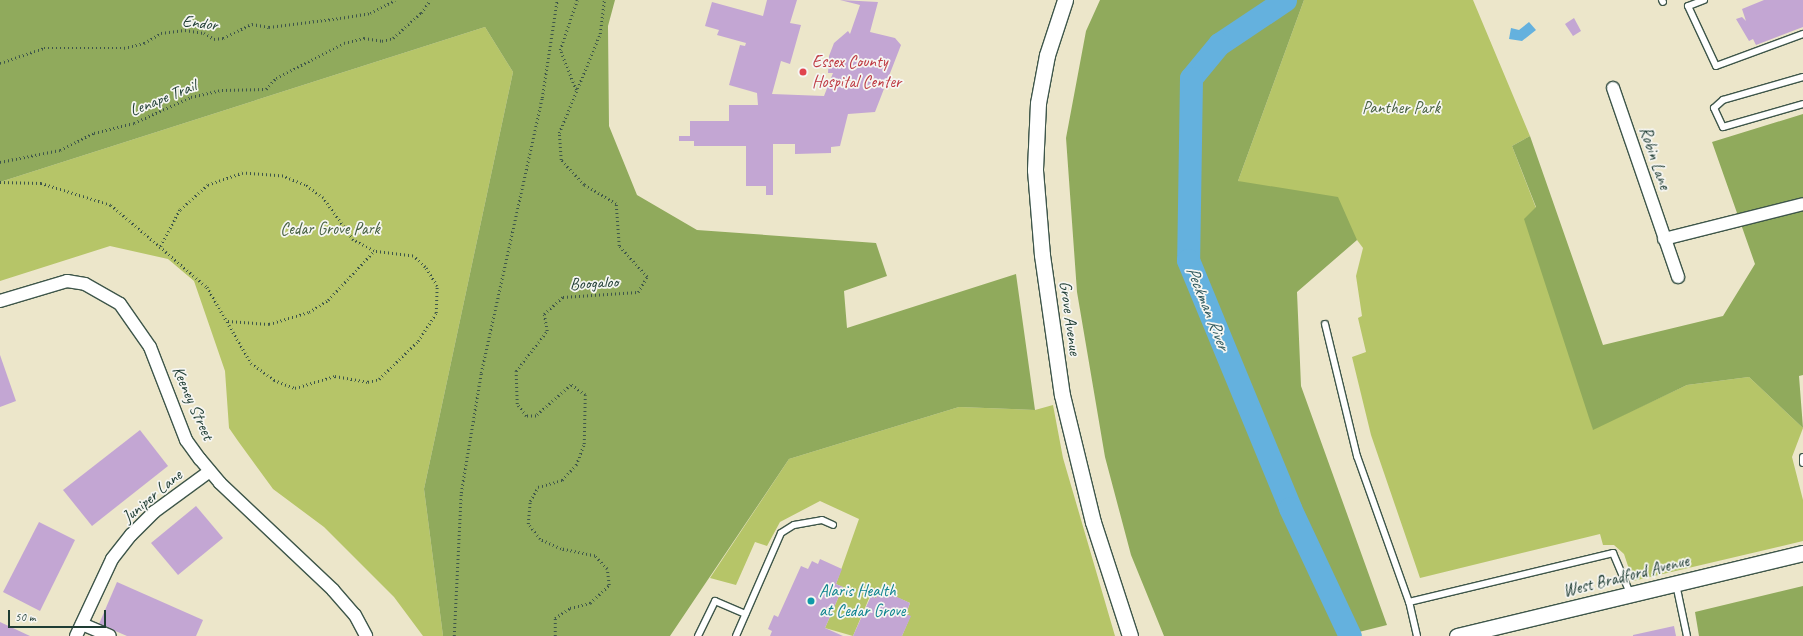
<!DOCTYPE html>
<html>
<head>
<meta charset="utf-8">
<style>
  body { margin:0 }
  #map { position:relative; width:1803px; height:636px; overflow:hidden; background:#ece6ca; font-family:Caveat,sans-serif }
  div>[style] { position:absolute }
  .green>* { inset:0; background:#b6c568 }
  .forest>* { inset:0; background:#90aa5c }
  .water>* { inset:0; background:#64b1de }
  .river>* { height:23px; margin:-11.5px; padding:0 11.5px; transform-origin:11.5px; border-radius:11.5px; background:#64b1de }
  .building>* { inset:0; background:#c3a6d3 }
  .path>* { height:2.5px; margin-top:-1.25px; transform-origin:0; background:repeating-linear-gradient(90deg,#3e564a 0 1px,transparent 0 4px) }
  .roads { filter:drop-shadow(1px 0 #3e564a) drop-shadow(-1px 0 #3e564a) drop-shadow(0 1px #3e564a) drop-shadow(0 -1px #3e564a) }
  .service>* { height:6px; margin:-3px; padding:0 3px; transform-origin:3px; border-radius:3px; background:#fff }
  .minor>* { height:12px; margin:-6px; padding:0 6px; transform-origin:6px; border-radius:6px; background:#fff }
  .tertiary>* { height:15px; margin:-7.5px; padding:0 7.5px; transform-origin:7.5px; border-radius:7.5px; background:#fff }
  .dots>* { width:11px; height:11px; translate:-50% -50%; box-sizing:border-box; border:2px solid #f6f6f2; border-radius:50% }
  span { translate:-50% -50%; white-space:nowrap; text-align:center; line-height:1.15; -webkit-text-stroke:3.5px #f6f6f2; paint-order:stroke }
  .street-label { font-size:17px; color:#1f3d34 }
  .health-label { font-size:17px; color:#be3a42 }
  .left { translate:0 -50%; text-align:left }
  .park-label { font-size:17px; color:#455f41 }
  .culture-label { font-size:17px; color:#0d838f }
  .water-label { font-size:18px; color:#305a5e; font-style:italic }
  .scale { position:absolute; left:8px; top:610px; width:98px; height:18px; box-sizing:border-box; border:2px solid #1f3d34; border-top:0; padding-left:5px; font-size:12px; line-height:14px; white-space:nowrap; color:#1f3d34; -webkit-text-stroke:3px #f6f6f2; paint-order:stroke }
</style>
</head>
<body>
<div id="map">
  <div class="green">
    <i style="clip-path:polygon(1304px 0,1473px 0,1530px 136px,1512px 146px,1536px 208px,1593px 429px,1687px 385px,1749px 377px,1803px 428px,1792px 457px,1803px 500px,1803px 541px,1633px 581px,1624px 554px,1614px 545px,1603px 545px,1600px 534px,1420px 578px,1371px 435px,1352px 357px,1366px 352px,1358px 318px,1362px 316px,1356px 276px,1363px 248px,1357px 240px,1238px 181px)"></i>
    <i style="clip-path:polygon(485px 27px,513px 72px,424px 489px,443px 636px,423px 636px,394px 597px,324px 527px,273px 489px,238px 441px,229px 428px,225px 371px,194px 281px,168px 259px,110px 246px,0 281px,0 182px)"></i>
    <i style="clip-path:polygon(1053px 405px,1063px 458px,1115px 636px,902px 636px,910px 617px,906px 614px,910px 603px,880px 590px,876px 598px,870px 596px,853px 636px,825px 628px,843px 587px,836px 584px,859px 519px,820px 501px,780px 522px,767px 546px,755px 542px,736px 585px,710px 578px,789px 459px,959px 407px,1035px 410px)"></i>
  </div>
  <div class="forest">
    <i style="clip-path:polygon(0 0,615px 0,608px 26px,609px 126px,637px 195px,697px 230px,876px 243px,887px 276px,844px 291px,847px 328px,1016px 274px,1035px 410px,959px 407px,789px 459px,670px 636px,443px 636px,424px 489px,513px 72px,485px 27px,0 182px)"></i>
    <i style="clip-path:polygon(1100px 0,1304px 0,1238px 181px,1338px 197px,1357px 240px,1297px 292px,1301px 386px,1387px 625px,1343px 636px,1164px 636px,1131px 555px,1105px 457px,1077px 292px,1066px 138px,1086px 31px)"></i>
    <i style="clip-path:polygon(1803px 114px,1803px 375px,1799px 376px,1803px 428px,1749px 377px,1687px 385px,1593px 430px,1524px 219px,1536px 207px,1512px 146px,1530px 136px,1603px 345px,1723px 316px,1755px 264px,1712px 142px)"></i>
    <i style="clip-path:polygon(1803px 586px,1803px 636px,1699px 636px,1695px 612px)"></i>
  </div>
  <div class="water">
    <i style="clip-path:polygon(1529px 22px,1536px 30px,1522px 41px,1509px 39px,1511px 28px,1519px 30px)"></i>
  </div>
  <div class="river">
    <i style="left:1285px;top:0;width:79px;rotate:146.3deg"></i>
    <i style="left:1219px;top:44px;width:44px;rotate:129.5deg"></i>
    <i style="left:1191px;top:78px;width:182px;rotate:90.9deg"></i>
    <i style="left:1188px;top:260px;width:268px;rotate:67.6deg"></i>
    <i style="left:1290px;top:508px;width:141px;rotate:64.9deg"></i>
  </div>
  <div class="building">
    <i style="clip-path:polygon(767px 0,797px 0,790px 23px,801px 25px,790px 64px,781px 61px,772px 94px,824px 96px,833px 73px,828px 73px,829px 56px,834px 43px,848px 31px,850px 34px,860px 5px,840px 0,878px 2px,870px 32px,895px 38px,901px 45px,875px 112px,848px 114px,840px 146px,831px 147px,831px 153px,795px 154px,795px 144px,773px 144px,773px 195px,766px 195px,766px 186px,746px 186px,746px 146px,694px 146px,694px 141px,679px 141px,679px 136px,690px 136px,690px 121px,729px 121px,729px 105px,758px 105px,757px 93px,729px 85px,740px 45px,745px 46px,746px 43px,717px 35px,719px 30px,705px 26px,712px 2px,763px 16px)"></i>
    <i style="clip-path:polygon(1764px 0,1803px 0,1803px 6px,1746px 28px,1803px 6px,1803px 27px,1756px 45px,1753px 39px,1749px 41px,1736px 19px,1742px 17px,1746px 21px,1742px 9px)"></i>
    <i style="clip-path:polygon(1574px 18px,1581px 31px,1573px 36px,1565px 24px)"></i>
    <i style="clip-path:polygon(0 355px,16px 401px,0 407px)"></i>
    <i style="clip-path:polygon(140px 430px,168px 466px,92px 526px,63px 490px)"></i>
    <i style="clip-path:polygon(196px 506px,223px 538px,178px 575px,151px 543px)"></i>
    <i style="clip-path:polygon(39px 522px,75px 540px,40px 611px,3px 592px)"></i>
    <i style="clip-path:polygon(820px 559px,842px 569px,836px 584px,843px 587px,825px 628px,843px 636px,770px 636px,772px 631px,768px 629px,774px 615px,778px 617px,801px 566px,808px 569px,812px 561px,818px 564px)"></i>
    <i style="clip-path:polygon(117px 582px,203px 620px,196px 636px,127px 636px,99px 624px)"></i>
    <i style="clip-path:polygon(880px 589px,910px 603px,906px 614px,911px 616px,902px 636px,853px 636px,871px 596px,876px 598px)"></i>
    <i style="clip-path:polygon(0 622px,30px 636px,0 636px)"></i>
    <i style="clip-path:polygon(1674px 626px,1676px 636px,1633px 636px,1633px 635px)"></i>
  </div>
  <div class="path">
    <i style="left:0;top:63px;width:46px;rotate:-18.8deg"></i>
    <i style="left:44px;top:48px;width:80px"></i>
    <i style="left:124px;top:48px;width:21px;rotate:-14deg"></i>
    <i style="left:144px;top:43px;width:20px;rotate:-30deg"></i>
    <i style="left:161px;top:33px;width:24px;rotate:-7deg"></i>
    <i style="left:185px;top:30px;width:19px;rotate:9deg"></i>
    <i style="left:204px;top:33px;width:12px;rotate:31deg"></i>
    <i style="left:214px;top:39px;width:9px;rotate:-6deg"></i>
    <i style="left:223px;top:38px;width:32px;rotate:-26deg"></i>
    <i style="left:252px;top:24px;width:17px;rotate:10deg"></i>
    <i style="left:269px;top:27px;width:72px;rotate:-7.2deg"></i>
    <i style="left:340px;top:18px;width:30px;rotate:-9deg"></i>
    <i style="left:370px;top:13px;width:28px;rotate:-27deg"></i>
    <i style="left:576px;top:90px;width:43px;rotate:-111.8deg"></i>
    <i style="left:560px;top:50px;width:53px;rotate:-71.2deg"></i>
    <i style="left:0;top:162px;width:61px;rotate:-11.3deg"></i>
    <i style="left:60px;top:150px;width:38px;rotate:-27deg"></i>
    <i style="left:94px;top:133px;width:41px;rotate:-14deg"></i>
    <i style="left:134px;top:123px;width:63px;rotate:-24.5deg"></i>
    <i style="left:191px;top:97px;width:32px;rotate:-13deg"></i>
    <i style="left:222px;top:90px;width:44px;rotate:-1.3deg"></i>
    <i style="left:266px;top:89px;width:15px;rotate:-48deg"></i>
    <i style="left:276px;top:78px;width:76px;rotate:-27.2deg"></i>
    <i style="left:344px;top:43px;width:21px;rotate:-14deg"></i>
    <i style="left:364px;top:38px;width:18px;rotate:9deg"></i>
    <i style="left:382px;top:41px;width:11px;rotate:-15deg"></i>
    <i style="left:393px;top:38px;width:38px;rotate:-42deg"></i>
    <i style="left:421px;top:13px;width:16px;rotate:-55deg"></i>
    <i style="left:0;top:182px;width:41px;rotate:1.4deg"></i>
    <i style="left:41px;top:183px;width:73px;rotate:17.4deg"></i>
    <i style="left:111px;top:205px;width:126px;rotate:40.5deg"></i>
    <i style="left:207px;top:287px;width:88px;rotate:59.9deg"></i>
    <i style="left:251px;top:363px;width:29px;rotate:36deg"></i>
    <i style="left:274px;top:380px;width:22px;rotate:21deg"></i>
    <i style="left:295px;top:388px;width:42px;rotate:-16.7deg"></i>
    <i style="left:335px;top:376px;width:34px;rotate:10deg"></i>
    <i style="left:368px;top:382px;width:11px;rotate:-15deg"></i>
    <i style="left:379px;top:379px;width:54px;rotate:-44.3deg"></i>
    <i style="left:418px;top:341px;width:33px;rotate:-57deg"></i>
    <i style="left:436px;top:313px;width:27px;rotate:-88deg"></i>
    <i style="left:437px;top:286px;width:22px;rotate:-122deg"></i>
    <i style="left:425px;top:267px;width:16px;rotate:-137deg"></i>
    <i style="left:413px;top:256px;width:39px;rotate:-173deg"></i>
    <i style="left:374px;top:251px;width:24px;rotate:-152deg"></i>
    <i style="left:353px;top:240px;width:52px;rotate:-125.5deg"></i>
    <i style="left:323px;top:198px;width:22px;rotate:-144deg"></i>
    <i style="left:305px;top:185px;width:24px;rotate:-158deg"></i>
    <i style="left:283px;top:176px;width:40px;rotate:-175.7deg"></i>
    <i style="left:243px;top:173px;width:37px;rotate:161deg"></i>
    <i style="left:208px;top:185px;width:38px;rotate:138deg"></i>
    <i style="left:180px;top:210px;width:41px;rotate:117.8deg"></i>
    <i style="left:228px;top:321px;width:41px;rotate:4.2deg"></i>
    <i style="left:269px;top:324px;width:42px;rotate:-16.7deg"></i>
    <i style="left:309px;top:312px;width:22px;rotate:-32deg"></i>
    <i style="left:328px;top:300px;width:67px;rotate:-46.8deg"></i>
    <i style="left:454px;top:636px;width:143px;rotate:-87.2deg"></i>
    <i style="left:461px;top:493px;width:122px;rotate:-80.5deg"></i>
    <i style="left:481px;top:373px;width:282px;rotate:-77.5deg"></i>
    <i style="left:542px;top:98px;width:99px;rotate:-81.3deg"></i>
    <i style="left:555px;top:636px;width:18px;rotate:-90deg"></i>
    <i style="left:555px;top:618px;width:18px;rotate:-34deg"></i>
    <i style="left:570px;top:608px;width:21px;rotate:-14deg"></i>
    <i style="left:590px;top:603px;width:26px;rotate:-43deg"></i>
    <i style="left:609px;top:585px;width:16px;rotate:-97deg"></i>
    <i style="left:607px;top:569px;width:18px;rotate:-133deg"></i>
    <i style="left:595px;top:556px;width:35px;rotate:-168deg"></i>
    <i style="left:561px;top:549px;width:23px;rotate:-155deg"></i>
    <i style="left:540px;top:539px;width:19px;rotate:-129deg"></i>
    <i style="left:528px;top:524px;width:23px;rotate:-85deg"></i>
    <i style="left:530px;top:501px;width:16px;rotate:-60deg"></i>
    <i style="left:538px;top:487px;width:25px;rotate:-16deg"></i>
    <i style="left:562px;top:480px;width:21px;rotate:-47deg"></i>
    <i style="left:576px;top:465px;width:22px;rotate:-69deg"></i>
    <i style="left:584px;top:444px;width:49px;rotate:-88.8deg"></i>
    <i style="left:585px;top:395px;width:17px;rotate:-144deg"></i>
    <i style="left:571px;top:385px;width:47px;rotate:138.5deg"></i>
    <i style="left:536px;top:416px;width:10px;rotate:180deg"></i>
    <i style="left:526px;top:416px;width:15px;rotate:-127deg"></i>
    <i style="left:517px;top:404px;width:33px;rotate:-92deg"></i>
    <i style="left:516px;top:371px;width:51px;rotate:-52.2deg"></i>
    <i style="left:547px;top:331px;width:17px;rotate:-100deg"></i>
    <i style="left:544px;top:314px;width:25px;rotate:-42deg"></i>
    <i style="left:563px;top:297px;width:75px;rotate:-3.8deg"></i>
    <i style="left:638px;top:292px;width:17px;rotate:-59deg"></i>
    <i style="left:647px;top:277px;width:42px;rotate:-132.1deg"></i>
    <i style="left:619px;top:246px;width:42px;rotate:-94.1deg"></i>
    <i style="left:616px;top:204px;width:37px;rotate:-149deg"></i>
    <i style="left:584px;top:185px;width:34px;rotate:-133deg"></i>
    <i style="left:561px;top:160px;width:27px;rotate:-94deg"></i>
    <i style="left:559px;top:133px;width:107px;rotate:-67.5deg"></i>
    <i style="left:600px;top:34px;width:34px;rotate:-83deg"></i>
  </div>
  <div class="roads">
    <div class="service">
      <i style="left:1662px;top:0;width:2px;rotate:63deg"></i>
      <i style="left:1704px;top:0;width:17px;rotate:159deg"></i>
      <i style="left:1688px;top:6px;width:66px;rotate:65deg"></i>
      <i style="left:1716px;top:66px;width:93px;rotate:-20.2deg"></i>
      <i style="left:1803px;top:77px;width:83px;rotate:164deg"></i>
      <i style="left:1723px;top:100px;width:12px;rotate:138deg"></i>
      <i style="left:1714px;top:108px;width:21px;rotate:65deg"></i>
      <i style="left:1723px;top:127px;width:83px;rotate:-16deg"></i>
      <i style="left:1325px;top:324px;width:136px;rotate:76.4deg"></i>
      <i style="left:1357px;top:456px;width:155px;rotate:70.4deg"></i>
      <i style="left:1803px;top:457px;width:6px;rotate:90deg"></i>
      <i style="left:1676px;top:584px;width:53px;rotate:78.1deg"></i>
      <i style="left:698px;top:636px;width:39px;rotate:-64deg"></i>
      <i style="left:715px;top:601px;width:33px;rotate:23deg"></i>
      <i style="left:736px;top:636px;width:112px;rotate:-66.4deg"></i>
      <i style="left:781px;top:533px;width:15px;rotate:-32deg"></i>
      <i style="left:794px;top:525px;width:28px;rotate:-10deg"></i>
      <i style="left:822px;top:520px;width:12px;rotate:24deg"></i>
      <i style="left:1417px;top:636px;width:35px;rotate:-103deg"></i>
      <i style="left:1409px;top:602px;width:210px;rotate:-13.5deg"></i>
      <i style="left:1613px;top:553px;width:43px;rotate:67deg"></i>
    </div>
    <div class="minor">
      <i style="left:1613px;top:88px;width:200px;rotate:71deg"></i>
      <i style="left:1664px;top:239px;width:143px;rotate:-14.1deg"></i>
      <i style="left:0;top:301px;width:70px;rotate:-16.6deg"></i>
      <i style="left:67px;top:281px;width:18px;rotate:9deg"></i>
      <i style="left:85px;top:284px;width:40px;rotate:29.7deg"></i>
      <i style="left:120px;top:304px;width:52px;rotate:55.1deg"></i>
      <i style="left:150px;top:347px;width:100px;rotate:68.8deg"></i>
      <i style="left:186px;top:440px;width:24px;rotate:54deg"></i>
      <i style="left:200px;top:459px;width:31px;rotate:50deg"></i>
      <i style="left:220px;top:483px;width:156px;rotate:43.4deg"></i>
      <i style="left:333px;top:590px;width:33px;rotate:49deg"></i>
      <i style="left:355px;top:615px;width:24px;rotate:62deg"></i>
      <i style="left:82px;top:624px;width:30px;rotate:23deg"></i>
      <i style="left:76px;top:636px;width:85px;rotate:-64.9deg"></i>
      <i style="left:112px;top:559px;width:31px;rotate:-52deg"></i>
      <i style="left:131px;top:535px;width:33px;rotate:-45deg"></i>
      <i style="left:154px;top:512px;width:69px;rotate:-36.2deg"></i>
    </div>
    <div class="tertiary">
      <i style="left:1065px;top:0;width:58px;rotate:108.1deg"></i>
      <i style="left:1047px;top:55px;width:49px;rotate:100.6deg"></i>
      <i style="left:1038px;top:103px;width:67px;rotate:92.6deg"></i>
      <i style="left:1035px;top:170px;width:85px;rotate:85.3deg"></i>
      <i style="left:1042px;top:255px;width:141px;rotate:81.9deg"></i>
      <i style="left:1062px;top:395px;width:131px;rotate:76.3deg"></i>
      <i style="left:1093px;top:522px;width:120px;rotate:72deg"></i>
      <i style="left:1457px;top:636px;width:356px;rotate:-13.5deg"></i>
    </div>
  </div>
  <div class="dots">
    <i style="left:803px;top:72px;background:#e0444e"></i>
    <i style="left:811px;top:601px;background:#0f9aa8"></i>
  </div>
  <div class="street-label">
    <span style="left:200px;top:23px;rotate:7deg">Endor</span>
    <span style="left:163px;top:98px;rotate:-22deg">Lenape Trail</span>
    <span style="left:1655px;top:158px;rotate:71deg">Robin Lane</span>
    <span style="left:594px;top:283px;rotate:-3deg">Boogaloo</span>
    <span style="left:1070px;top:318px;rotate:82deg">Grove Avenue</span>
    <span style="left:193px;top:403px;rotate:66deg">Keeney Street</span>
    <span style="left:152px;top:496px;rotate:-40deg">Juniper Lane</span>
    <span style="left:1626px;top:576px;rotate:-14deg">West Bradford Avenue</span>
  </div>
  <div class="health-label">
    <span class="left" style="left:812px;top:72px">Essex County<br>Hospital Center</span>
  </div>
  <div class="park-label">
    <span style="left:1401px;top:108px">Panther Park</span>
    <span style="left:330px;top:229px">Cedar Grove Park</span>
  </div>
  <div class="culture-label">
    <span class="left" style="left:819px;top:601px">Alaris Health<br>at Cedar Grove</span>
  </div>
  <div class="water-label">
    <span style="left:1208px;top:308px;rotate:68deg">Peckman River</span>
  </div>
  <div class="scale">50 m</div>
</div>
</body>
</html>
